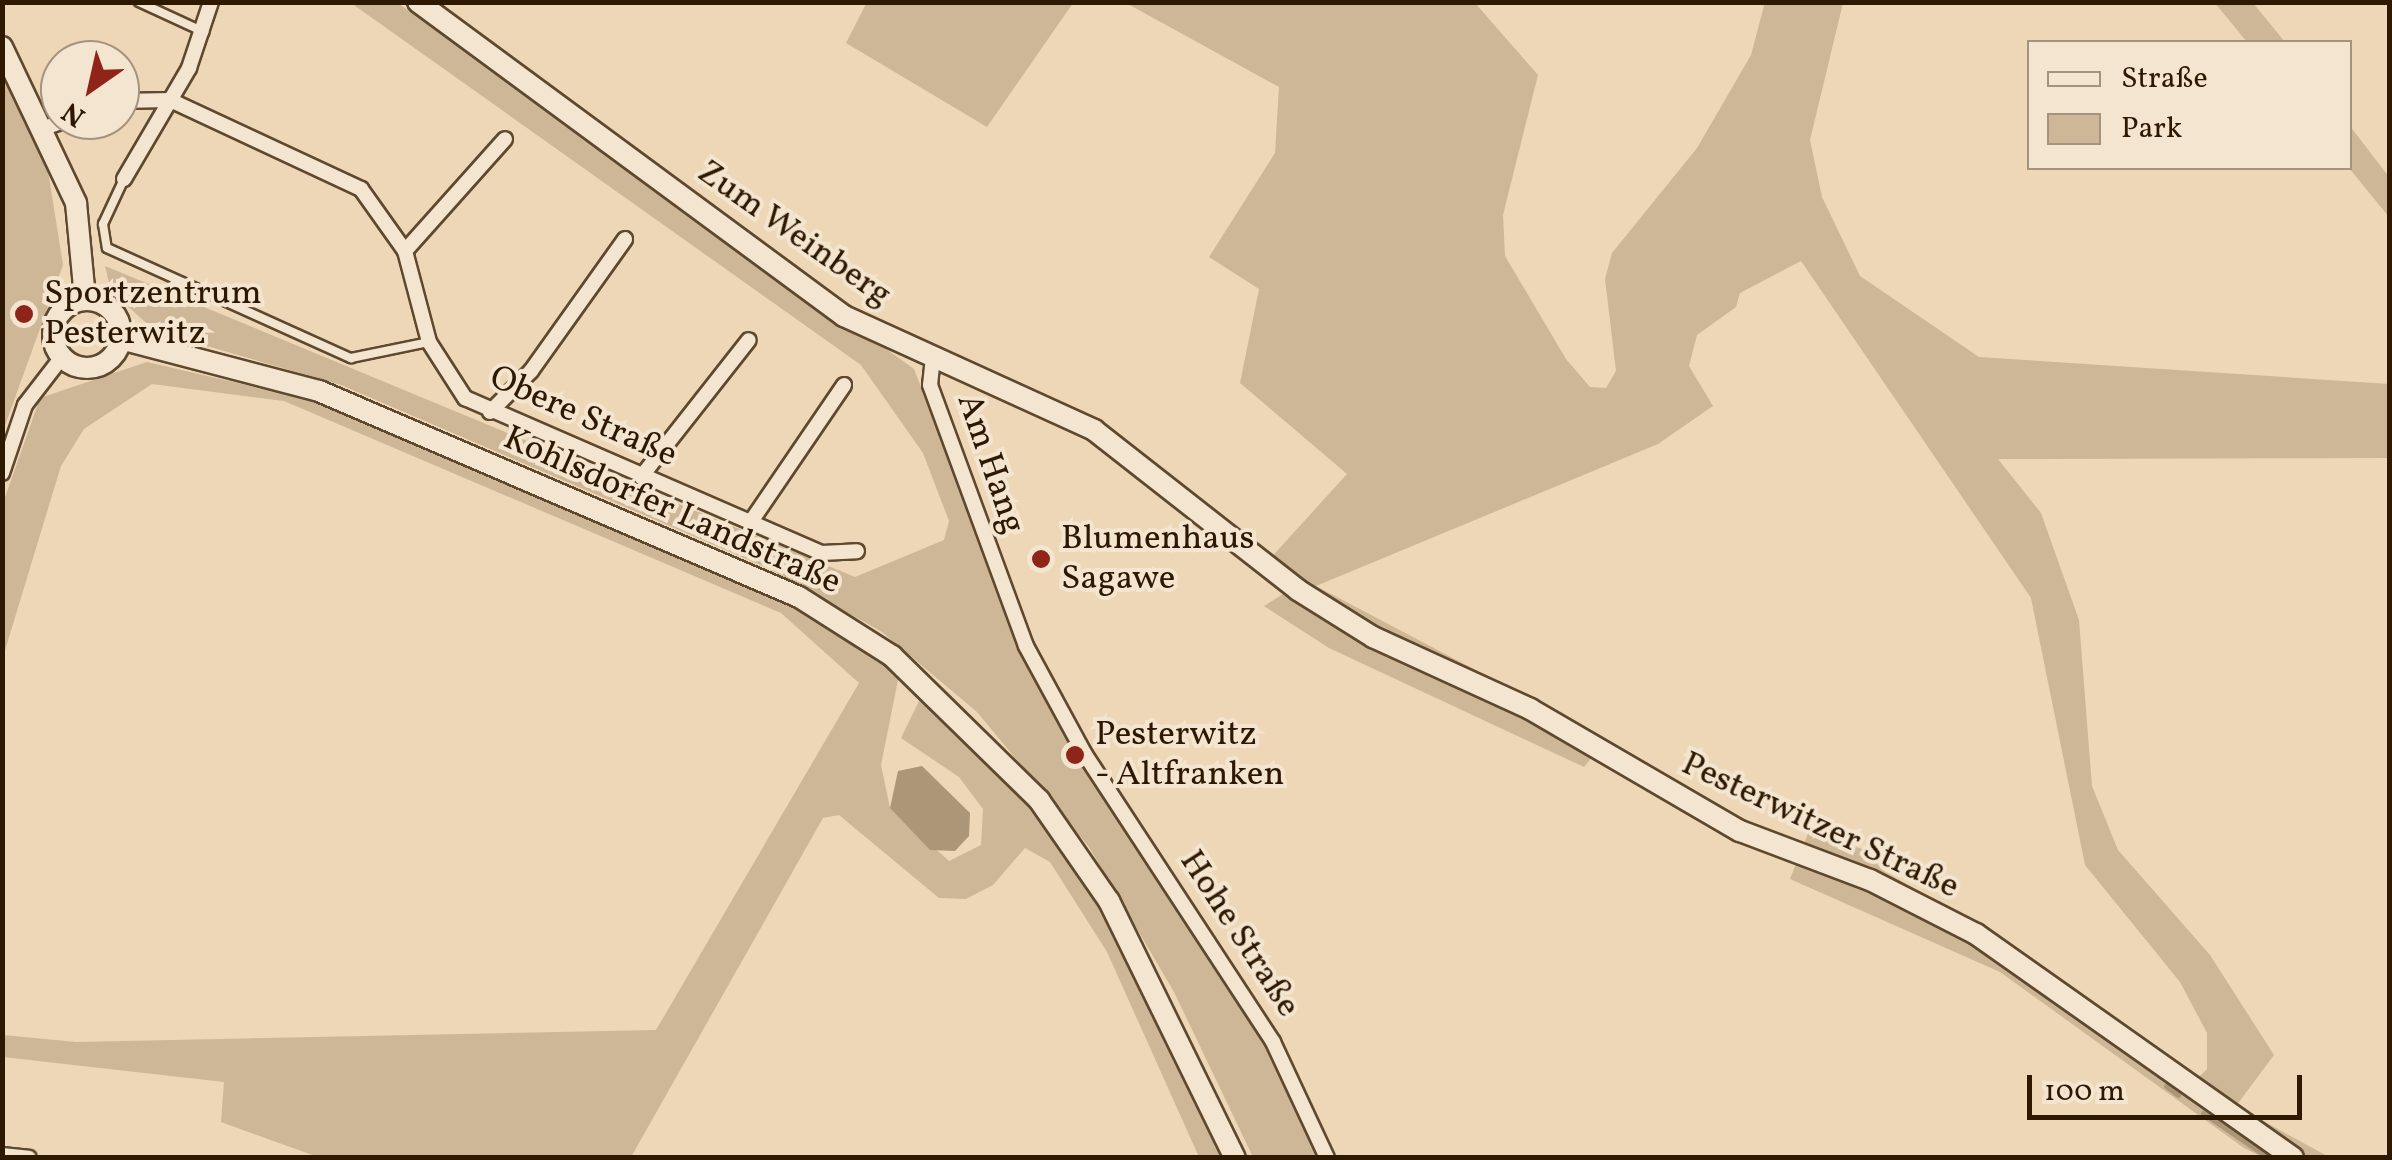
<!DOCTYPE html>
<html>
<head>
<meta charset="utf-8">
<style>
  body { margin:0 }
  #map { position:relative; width:2392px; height:1160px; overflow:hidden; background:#edd7b6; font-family:Vollkorn,serif }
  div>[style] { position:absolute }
  .green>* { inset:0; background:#cdb797 }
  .water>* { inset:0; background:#ac9678 }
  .stream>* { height:5px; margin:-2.5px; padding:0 2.5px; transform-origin:2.5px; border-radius:2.5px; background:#ac9678 }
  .roads { filter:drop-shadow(2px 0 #5e482e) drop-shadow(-2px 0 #5e482e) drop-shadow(0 2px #5e482e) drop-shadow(0 -2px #5e482e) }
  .lane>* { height:8px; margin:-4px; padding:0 4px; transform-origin:4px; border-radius:4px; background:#f3e5d0 }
  .street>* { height:14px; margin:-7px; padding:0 7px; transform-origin:7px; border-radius:7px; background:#f3e5d0 }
  .secondary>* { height:20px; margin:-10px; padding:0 10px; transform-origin:10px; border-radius:10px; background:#f3e5d0 }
  .secondary>.ring { margin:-10px; padding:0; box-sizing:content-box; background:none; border:20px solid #f3e5d0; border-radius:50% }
  .dots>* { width:28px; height:28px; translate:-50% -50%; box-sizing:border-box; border:5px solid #f3e5d0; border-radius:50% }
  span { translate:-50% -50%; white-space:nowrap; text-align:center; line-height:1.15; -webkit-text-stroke:8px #f3e5d0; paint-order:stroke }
  .street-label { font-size:35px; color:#2f1800 }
  .poi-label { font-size:35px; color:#2f1800 }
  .left { translate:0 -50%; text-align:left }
  .frame { position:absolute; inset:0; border:5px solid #2f1800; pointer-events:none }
  .legend { position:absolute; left:2027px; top:40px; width:325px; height:130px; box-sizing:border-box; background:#f3e5d0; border:2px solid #a5937d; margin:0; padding:12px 18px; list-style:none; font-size:30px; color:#2f1800 }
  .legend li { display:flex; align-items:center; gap:20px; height:50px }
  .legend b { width:50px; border:2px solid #a5937d }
  .north { position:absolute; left:40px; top:40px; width:100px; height:100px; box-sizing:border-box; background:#f3e5d0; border:2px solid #a5937d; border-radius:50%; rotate:214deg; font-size:28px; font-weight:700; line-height:40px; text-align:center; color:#2f1800 }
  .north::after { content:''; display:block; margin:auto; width:35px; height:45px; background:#8f2418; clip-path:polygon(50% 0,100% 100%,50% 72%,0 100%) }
  .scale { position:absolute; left:2027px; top:1075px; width:275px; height:45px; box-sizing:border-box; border:5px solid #2f1800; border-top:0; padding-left:12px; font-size:30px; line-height:35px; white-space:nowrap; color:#2f1800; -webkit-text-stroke:8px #f3e5d0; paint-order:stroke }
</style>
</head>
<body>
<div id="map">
  <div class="green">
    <i style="clip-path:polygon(867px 2px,1073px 2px,1073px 3px,987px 127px,846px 43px)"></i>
    <i style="clip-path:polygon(1765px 2px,1843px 3px,1810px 140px,1822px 197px,1860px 276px,1979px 357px,2389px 384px,2389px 458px,1998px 459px,2041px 513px,2079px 620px,2092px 786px,2118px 850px,2210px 955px,2274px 1055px,2236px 1106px,2329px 1157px,2262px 1157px,2244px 1148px,2000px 972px,1790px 879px,1809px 831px,1868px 851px,1882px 870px,2006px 941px,2196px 1080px,2207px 1069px,2207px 1033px,2180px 982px,2085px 865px,2031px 598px,1801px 261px,1740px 293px,1736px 307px,1697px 335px,1689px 366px,1713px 406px,1658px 444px,1316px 586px,1607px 739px,1584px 767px,1329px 648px,1264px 606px,1283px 594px,1257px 573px,1347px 474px,1240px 383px,1259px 289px,1209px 257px,1275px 153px,1279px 87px,1126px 3px,1475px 3px,1538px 75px,1503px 215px,1505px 256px,1566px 359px,1590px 387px,1606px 388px,1616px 371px,1605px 279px,1612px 253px,1697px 148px,1751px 55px)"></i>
    <i style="clip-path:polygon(351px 3px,397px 3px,497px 67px,914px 369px,1024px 652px,1265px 1046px,1317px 1157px,1253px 1157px,1174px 992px,1089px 847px,977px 712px,882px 632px,770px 569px,341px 385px,155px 331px,111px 291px,105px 266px,855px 577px,944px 540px,949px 521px,923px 453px,861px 365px)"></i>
    <i style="clip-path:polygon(2215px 3px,2253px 3px,2285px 42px,2247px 42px)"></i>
    <i style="clip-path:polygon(3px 78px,48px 171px,63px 265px,3px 431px)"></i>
    <i style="clip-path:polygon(2350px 126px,2389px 177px,2389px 217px,2349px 168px)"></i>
    <i style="clip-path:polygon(147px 362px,319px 402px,797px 608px,899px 675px,881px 765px,890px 808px,949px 861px,981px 845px,983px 809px,959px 777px,901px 738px,919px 701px,932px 703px,1013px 785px,1096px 900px,1224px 1157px,1199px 1157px,1107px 952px,1050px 862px,1025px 848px,993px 885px,966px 899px,939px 898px,839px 815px,823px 818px,631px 1157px,318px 1157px,221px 1122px,224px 1082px,3px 1057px,3px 1035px,76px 1042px,656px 1030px,859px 683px,781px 613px,284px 401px,152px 384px,84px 429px,61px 466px,3px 657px,3px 503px,40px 398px)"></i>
  </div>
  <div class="water">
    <i style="clip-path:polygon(922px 766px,970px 813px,969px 836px,955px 851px,930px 850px,890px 808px,898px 771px)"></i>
  </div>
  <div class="stream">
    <i style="left:2166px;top:1086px;width:15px;rotate:37deg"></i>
    <i style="left:2203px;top:1113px;width:80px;rotate:34.3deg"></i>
  </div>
  <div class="roads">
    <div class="lane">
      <i style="left:139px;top:2px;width:72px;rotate:24.8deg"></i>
      <i style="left:124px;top:179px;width:50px;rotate:115deg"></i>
      <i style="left:103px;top:224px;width:24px;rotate:81deg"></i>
      <i style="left:107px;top:248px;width:268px;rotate:24.3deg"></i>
      <i style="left:351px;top:358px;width:80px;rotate:-11.6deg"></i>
    </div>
    <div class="street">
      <i style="left:120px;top:101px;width:50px;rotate:-1.1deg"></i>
      <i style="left:170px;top:100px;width:211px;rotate:25deg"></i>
      <i style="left:361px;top:189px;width:76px;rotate:54.6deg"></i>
      <i style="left:405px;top:251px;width:94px;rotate:75.2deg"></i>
      <i style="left:429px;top:342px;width:67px;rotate:57.3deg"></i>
      <i style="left:465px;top:398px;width:389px;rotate:23.5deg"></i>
      <i style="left:822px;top:553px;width:35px;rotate:-3deg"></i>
      <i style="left:44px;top:128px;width:24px;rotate:-19deg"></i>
      <i style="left:124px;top:179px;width:129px;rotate:-59.6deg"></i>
      <i style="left:189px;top:68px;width:70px;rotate:-71.6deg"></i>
      <i style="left:405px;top:251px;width:150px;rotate:-48.2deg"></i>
      <i style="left:933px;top:357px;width:28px;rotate:96deg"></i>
      <i style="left:930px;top:385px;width:278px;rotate:69.8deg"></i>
      <i style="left:1026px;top:646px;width:122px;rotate:61.5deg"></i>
      <i style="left:1084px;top:753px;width:345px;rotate:56.8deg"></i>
      <i style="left:1273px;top:1042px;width:128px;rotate:65deg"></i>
      <i style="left:490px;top:412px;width:58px;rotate:-45deg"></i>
      <i style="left:531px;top:371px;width:162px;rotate:-54.5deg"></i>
      <i style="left:2px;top:473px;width:72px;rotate:-71.3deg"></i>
      <i style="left:25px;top:405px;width:61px;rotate:-52.4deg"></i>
      <i style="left:641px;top:477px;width:174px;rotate:-51.8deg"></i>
      <i style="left:750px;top:523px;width:167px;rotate:-55.7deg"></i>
      <i style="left:2px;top:1155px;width:27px;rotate:6deg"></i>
    </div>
    <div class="secondary">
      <i style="left:418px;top:2px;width:529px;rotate:36.39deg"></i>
      <i style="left:844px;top:316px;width:275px;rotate:24.5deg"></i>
      <i style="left:1094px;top:430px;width:259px;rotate:38.1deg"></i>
      <i style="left:1298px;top:590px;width:89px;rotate:32.1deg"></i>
      <i style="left:1373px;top:637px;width:173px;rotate:24.6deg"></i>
      <i style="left:1530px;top:709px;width:243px;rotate:30.2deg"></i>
      <i style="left:1740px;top:831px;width:139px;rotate:20.7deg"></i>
      <i style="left:1870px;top:880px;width:119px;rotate:27deg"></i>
      <i style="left:1976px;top:934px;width:388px;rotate:35.2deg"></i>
      <i style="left:2px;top:47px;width:173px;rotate:64.6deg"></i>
      <i style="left:76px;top:203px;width:96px;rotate:84.6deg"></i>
      <i class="ring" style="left:53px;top:300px;width:48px;height:48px"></i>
      <i style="left:121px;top:339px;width:205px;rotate:14.7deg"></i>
      <i style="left:319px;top:391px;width:522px;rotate:23.23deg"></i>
      <i style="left:799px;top:597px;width:110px;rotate:32.4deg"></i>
      <i style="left:892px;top:656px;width:206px;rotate:44.4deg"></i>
      <i style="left:1039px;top:800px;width:123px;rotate:55.3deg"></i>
      <i style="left:1109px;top:901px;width:286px;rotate:63.9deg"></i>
    </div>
  </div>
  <div class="dots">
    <i style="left:24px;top:314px;background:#8f2418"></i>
    <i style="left:1041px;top:559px;background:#8f2418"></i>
    <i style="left:1075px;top:755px;background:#8f2418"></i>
  </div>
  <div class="street-label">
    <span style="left:794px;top:234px;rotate:35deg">Zum Weinberg</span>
    <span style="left:583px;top:417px;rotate:24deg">Obere Straße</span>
    <span style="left:990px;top:464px;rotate:71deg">Am Hang</span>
    <span style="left:672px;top:511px;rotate:24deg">Kohlsdorfer Landstraße</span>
    <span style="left:1820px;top:826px;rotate:25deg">Pesterwitzer Straße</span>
    <span style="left:1239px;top:934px;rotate:57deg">Hohe Straße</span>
  </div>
  <div class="poi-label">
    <span class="left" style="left:44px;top:314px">Sportzentrum<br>Pesterwitz</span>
    <span class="left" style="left:1061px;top:559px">Blumenhaus<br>Sagawe</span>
    <span class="left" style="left:1095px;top:755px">Pesterwitz<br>- Altfranken</span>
  </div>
  <div class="frame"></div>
  <ul class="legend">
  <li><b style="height:12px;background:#f3e5d0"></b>Straße</li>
  <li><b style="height:28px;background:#cdb797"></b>Park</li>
  </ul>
  <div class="north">N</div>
  <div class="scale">100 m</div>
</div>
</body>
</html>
